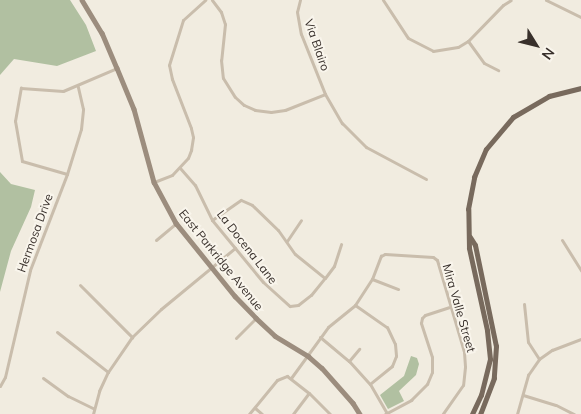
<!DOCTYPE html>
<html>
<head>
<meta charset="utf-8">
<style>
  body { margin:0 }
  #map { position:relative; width:581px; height:414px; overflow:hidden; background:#f1ece0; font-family:Mulish,sans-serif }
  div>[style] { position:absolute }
  .green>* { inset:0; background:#b1c0a1 }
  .street>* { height:3px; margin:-1.5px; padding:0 1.5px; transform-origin:1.5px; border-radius:1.5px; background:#c9bdac }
  .secondary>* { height:4.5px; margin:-2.25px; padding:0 2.25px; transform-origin:2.25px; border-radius:2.25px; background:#9c8d7e }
  .primary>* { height:5px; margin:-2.5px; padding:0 2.5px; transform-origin:2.5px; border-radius:2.5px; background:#786a5d }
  span { translate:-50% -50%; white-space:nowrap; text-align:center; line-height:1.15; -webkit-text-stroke:4px #f9f5ec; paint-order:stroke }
  .street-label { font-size:12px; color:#38302b }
  .north { position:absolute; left:511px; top:20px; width:50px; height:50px; -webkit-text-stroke:4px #f9f5ec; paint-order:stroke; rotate:126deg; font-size:14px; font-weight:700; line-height:20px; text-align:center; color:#38302b }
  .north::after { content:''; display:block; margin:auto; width:18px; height:22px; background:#38302b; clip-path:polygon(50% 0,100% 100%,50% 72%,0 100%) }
</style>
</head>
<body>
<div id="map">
  <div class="green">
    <i style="clip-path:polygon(0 0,70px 0,86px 25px,96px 51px,57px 66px,14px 59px,0 75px)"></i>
    <i style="clip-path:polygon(0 172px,11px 184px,35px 190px,31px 207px,11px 251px,0 292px)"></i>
    <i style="clip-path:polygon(411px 356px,417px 358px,419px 364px,416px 375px,399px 391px,404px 401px,388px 409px,380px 395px,404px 376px)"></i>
  </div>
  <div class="street">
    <i style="left:212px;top:0;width:15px;rotate:53deg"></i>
    <i style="left:221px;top:12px;width:13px;rotate:72deg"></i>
    <i style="left:225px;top:24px;width:36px;rotate:96deg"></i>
    <i style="left:221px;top:60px;width:18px;rotate:84deg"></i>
    <i style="left:223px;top:78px;width:22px;rotate:58deg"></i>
    <i style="left:235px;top:97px;width:12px;rotate:42deg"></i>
    <i style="left:244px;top:105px;width:12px;rotate:24deg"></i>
    <i style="left:255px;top:110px;width:16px;rotate:7deg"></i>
    <i style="left:271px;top:112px;width:14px;rotate:-8deg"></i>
    <i style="left:285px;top:110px;width:43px;rotate:-21.8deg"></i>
    <i style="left:300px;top:0;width:12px;rotate:104deg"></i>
    <i style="left:297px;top:12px;width:22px;rotate:80deg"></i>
    <i style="left:301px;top:34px;width:65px;rotate:68.2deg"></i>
    <i style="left:325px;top:94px;width:34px;rotate:60deg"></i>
    <i style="left:342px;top:123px;width:34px;rotate:45deg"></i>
    <i style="left:366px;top:147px;width:68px;rotate:28.1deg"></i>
    <i style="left:383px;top:0;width:45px;rotate:56.7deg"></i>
    <i style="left:408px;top:38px;width:28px;rotate:27deg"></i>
    <i style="left:433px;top:51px;width:25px;rotate:-9deg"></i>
    <i style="left:458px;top:47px;width:12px;rotate:-31deg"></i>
    <i style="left:468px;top:41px;width:50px;rotate:-45.8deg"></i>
    <i style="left:503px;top:5px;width:9px;rotate:-32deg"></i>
    <i style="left:546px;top:0;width:39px;rotate:26deg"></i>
    <i style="left:468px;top:41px;width:27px;rotate:54deg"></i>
    <i style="left:484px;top:63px;width:16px;rotate:27deg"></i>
    <i style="left:180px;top:168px;width:23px;rotate:49deg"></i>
    <i style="left:195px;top:185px;width:39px;rotate:64deg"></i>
    <i style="left:212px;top:220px;width:80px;rotate:50.6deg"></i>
    <i style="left:263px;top:282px;width:36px;rotate:42deg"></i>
    <i style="left:290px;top:306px;width:8px;rotate:-7deg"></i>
    <i style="left:298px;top:305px;width:16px;rotate:-38deg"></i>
    <i style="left:311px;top:295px;width:22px;rotate:-51deg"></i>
    <i style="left:325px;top:278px;width:15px;rotate:-53deg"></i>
    <i style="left:334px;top:266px;width:23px;rotate:-72deg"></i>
    <i style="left:67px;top:174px;width:47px;rotate:-163.9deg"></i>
    <i style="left:22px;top:161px;width:41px;rotate:-99.9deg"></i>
    <i style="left:15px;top:121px;width:34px;rotate:-80deg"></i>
    <i style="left:21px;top:88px;width:42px;rotate:4.1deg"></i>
    <i style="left:63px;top:91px;width:59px;rotate:-23.1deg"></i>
    <i style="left:154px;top:182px;width:19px;rotate:-21deg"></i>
    <i style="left:172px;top:175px;width:23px;rotate:-47deg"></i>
    <i style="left:188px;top:158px;width:9px;rotate:-69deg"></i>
    <i style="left:191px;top:150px;width:13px;rotate:-81deg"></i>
    <i style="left:193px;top:137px;width:9px;rotate:-103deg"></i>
    <i style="left:191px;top:128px;width:53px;rotate:-111.2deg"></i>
    <i style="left:172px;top:79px;width:14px;rotate:-102deg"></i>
    <i style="left:169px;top:65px;width:47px;rotate:-72.7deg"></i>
    <i style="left:183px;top:20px;width:30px;rotate:-42deg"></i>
    <i style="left:212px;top:220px;width:35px;rotate:-35deg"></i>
    <i style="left:241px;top:200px;width:12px;rotate:24deg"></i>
    <i style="left:252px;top:205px;width:36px;rotate:44deg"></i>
    <i style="left:278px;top:230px;width:29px;rotate:55deg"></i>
    <i style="left:295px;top:254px;width:38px;rotate:39deg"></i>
    <i style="left:156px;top:240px;width:26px;rotate:-40deg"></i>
    <i style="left:562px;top:240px;width:36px;rotate:58deg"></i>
    <i style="left:287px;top:241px;width:25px;rotate:-56deg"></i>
    <i style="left:372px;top:279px;width:28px;rotate:21deg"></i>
    <i style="left:80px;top:285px;width:74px;rotate:45deg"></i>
    <i style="left:524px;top:304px;width:38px;rotate:84deg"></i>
    <i style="left:528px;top:342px;width:20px;rotate:57deg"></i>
    <i style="left:355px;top:305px;width:39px;rotate:35deg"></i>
    <i style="left:387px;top:327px;width:19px;rotate:65deg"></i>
    <i style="left:395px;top:344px;width:12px;rotate:85deg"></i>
    <i style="left:396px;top:356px;width:11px;rotate:112deg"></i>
    <i style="left:392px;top:366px;width:28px;rotate:141deg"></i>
    <i style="left:57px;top:332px;width:65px;rotate:38.1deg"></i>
    <i style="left:320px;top:337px;width:38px;rotate:40deg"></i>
    <i style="left:349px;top:361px;width:31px;rotate:48deg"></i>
    <i style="left:370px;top:384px;width:34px;rotate:60deg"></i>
    <i style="left:236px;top:338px;width:28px;rotate:-45deg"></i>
    <i style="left:349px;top:361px;width:16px;rotate:-50deg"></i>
    <i style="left:43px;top:378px;width:31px;rotate:36deg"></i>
    <i style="left:68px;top:396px;width:28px;rotate:26deg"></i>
    <i style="left:291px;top:378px;width:63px;rotate:-54deg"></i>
    <i style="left:328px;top:327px;width:35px;rotate:-39deg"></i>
    <i style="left:355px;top:305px;width:31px;rotate:-57deg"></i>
    <i style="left:372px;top:279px;width:25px;rotate:-69deg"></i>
    <i style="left:381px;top:256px;width:4px;rotate:-27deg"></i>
    <i style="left:385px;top:254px;width:48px;rotate:3.6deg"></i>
    <i style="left:433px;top:257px;width:5px;rotate:37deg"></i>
    <i style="left:437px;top:260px;width:96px;rotate:73.6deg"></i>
    <i style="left:464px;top:352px;width:15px;rotate:86deg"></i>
    <i style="left:465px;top:367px;width:18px;rotate:96deg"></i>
    <i style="left:463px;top:385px;width:35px;rotate:125deg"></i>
    <i style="left:0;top:386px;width:10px;rotate:-61deg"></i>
    <i style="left:5px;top:377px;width:110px;rotate:-76.8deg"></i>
    <i style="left:30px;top:270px;width:103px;rotate:-68.9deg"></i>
    <i style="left:67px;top:174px;width:47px;rotate:-72.7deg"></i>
    <i style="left:81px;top:129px;width:20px;rotate:-84deg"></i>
    <i style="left:83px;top:109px;width:23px;rotate:-103deg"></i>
    <i style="left:523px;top:395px;width:34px;rotate:17deg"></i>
    <i style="left:556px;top:405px;width:20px;rotate:27deg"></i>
    <i style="left:255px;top:408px;width:9px;rotate:41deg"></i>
    <i style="left:93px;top:414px;width:24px;rotate:-75deg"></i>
    <i style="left:99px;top:391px;width:21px;rotate:-65deg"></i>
    <i style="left:108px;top:372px;width:42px;rotate:-55.6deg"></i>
    <i style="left:132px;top:337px;width:40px;rotate:-44deg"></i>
    <i style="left:161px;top:309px;width:96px;rotate:-39.5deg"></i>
    <i style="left:249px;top:414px;width:44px;rotate:-50.5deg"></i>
    <i style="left:277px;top:380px;width:11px;rotate:-22deg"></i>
    <i style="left:287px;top:376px;width:28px;rotate:38deg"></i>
    <i style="left:309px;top:393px;width:30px;rotate:45deg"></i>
    <i style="left:293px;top:414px;width:26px;rotate:-53deg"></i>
    <i style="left:385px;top:414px;width:30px;rotate:-28deg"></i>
    <i style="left:411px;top:400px;width:23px;rotate:-45deg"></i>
    <i style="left:427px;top:384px;width:13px;rotate:-67deg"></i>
    <i style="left:432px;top:372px;width:15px;rotate:-90deg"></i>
    <i style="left:432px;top:357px;width:36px;rotate:-108deg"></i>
    <i style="left:421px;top:323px;width:5px;rotate:-79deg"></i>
    <i style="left:422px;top:318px;width:4px;rotate:-45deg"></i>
    <i style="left:425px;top:315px;width:25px;rotate:-18deg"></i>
    <i style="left:517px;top:414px;width:41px;rotate:-74.2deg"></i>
    <i style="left:528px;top:375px;width:19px;rotate:-55deg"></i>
    <i style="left:539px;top:359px;width:16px;rotate:-35deg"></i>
    <i style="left:552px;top:350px;width:31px;rotate:-21deg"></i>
  </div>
  <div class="secondary">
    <i style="left:82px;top:0;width:39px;rotate:59deg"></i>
    <i style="left:102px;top:33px;width:38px;rotate:67deg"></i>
    <i style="left:117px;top:68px;width:44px;rotate:67.5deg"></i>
    <i style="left:134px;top:109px;width:76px;rotate:74.7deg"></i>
    <i style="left:154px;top:182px;width:47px;rotate:61.8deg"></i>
    <i style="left:176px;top:223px;width:94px;rotate:51.1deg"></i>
    <i style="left:235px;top:296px;width:30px;rotate:46deg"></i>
    <i style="left:256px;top:318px;width:26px;rotate:43deg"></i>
    <i style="left:275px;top:336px;width:39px;rotate:31deg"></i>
    <i style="left:308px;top:356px;width:18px;rotate:41deg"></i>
    <i style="left:322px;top:368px;width:47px;rotate:48.5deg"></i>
    <i style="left:353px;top:403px;width:13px;rotate:58deg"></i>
  </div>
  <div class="primary">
    <i style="left:470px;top:237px;width:9px;rotate:58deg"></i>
    <i style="left:475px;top:245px;width:103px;rotate:78.3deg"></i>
    <i style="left:496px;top:346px;width:32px;rotate:94deg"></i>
    <i style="left:494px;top:378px;width:39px;rotate:111deg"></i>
    <i style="left:472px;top:414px;width:21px;rotate:-65deg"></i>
    <i style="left:481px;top:395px;width:37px;rotate:-76deg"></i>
    <i style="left:490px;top:359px;width:29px;rotate:-96deg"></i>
    <i style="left:487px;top:330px;width:84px;rotate:-102.4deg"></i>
    <i style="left:469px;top:248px;width:39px;rotate:-91deg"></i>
    <i style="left:468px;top:209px;width:33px;rotate:-79deg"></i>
    <i style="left:474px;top:177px;width:30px;rotate:-67deg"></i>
    <i style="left:486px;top:149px;width:42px;rotate:-49.8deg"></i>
    <i style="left:513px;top:117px;width:42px;rotate:-30.3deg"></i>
    <i style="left:549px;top:96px;width:33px;rotate:-14deg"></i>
  </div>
  <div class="street-label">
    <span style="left:317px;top:45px;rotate:71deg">Via Blairo</span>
    <span style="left:35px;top:233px;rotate:-70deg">Hermosa Drive</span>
    <span style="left:247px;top:247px;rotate:52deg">La Docena Lane</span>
    <span style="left:221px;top:260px;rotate:51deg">East Parkridge Avenue</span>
    <span style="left:459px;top:308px;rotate:74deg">Mira Valle Street</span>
  </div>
  <div class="north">N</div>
</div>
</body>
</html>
